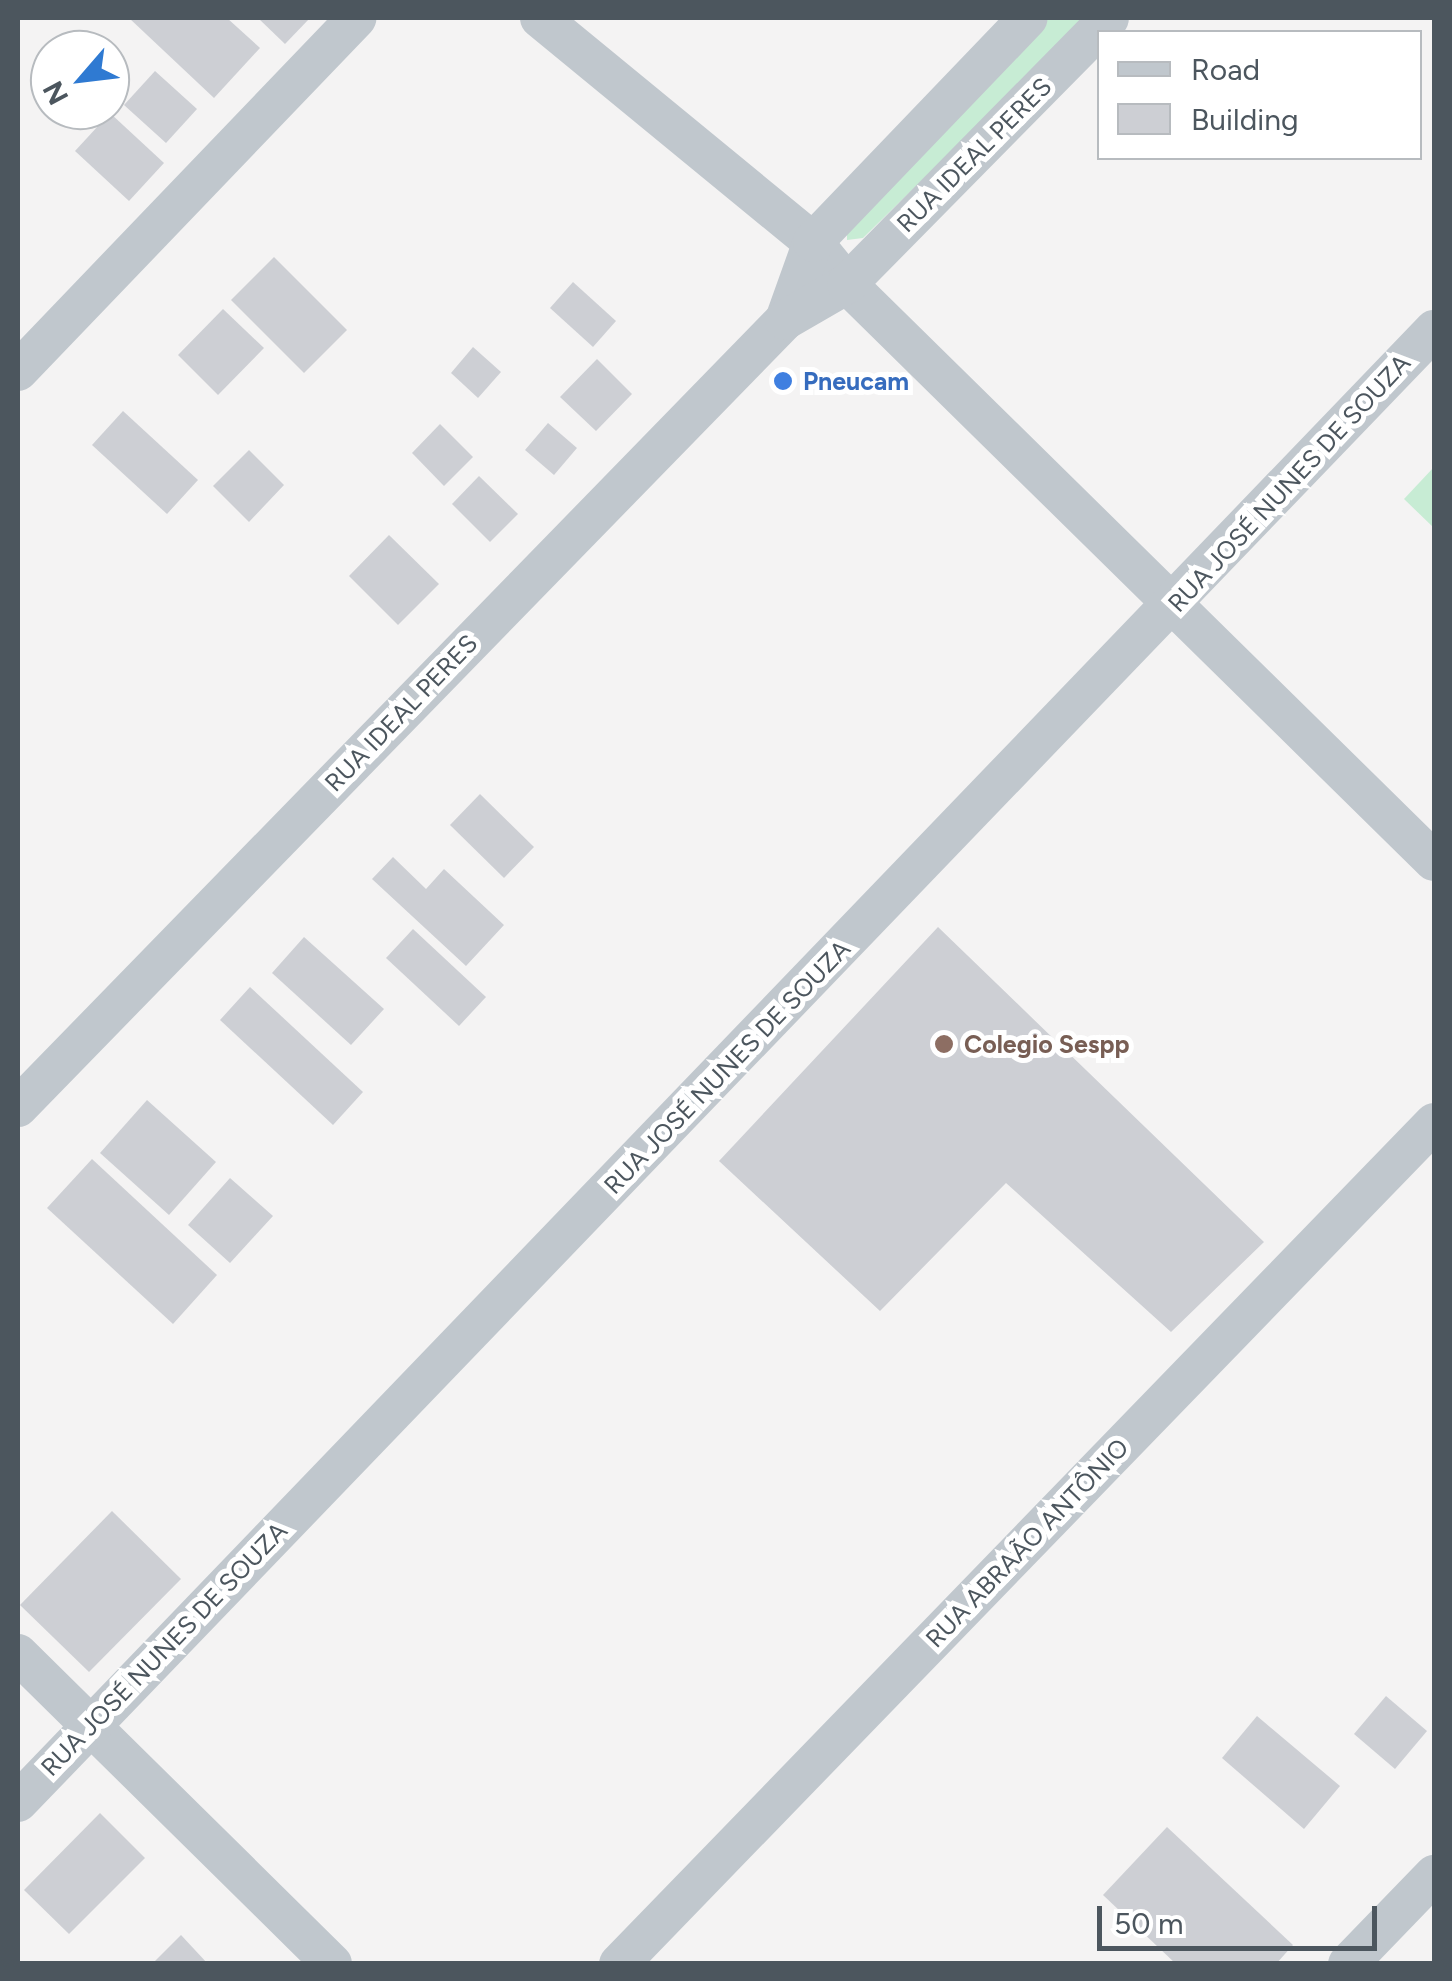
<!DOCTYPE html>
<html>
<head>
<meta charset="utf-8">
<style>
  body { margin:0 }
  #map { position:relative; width:1452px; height:1981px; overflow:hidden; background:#f4f3f3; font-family:Figtree,sans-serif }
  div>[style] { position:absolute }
  .green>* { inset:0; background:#c7ecd4 }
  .building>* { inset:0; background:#cdcfd4 }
  .street>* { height:40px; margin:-20px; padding:0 20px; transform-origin:20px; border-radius:20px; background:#c0c7cd }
  .dots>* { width:28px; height:28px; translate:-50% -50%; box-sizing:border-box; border:5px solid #fff; border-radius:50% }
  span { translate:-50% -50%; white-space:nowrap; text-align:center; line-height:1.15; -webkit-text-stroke:10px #fff; paint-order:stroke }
  .street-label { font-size:25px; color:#4c565e }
  .shop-label { font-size:25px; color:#366cbe; font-weight:700 }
  .left { translate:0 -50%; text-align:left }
  .education-label { font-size:25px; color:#785e54; font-weight:700 }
  .frame { position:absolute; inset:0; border:20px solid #4c565e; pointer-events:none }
  .legend { position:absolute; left:1097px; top:30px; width:325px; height:130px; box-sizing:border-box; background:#fff; border:2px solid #b7bbbf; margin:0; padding:12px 18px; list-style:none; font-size:30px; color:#4c565e }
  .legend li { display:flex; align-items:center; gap:20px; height:50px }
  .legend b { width:50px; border:2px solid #b7bbbf }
  .north { position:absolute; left:30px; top:30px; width:100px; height:100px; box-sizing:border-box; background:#fff; border:2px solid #b7bbbf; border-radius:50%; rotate:242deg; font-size:28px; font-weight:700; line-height:40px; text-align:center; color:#4c565e }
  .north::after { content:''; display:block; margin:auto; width:35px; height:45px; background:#2f7ad2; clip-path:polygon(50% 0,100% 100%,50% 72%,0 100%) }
  .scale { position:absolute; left:1097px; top:1906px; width:280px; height:45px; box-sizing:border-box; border:5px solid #4c565e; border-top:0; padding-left:12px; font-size:30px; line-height:35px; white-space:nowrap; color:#4c565e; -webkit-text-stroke:8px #fff; paint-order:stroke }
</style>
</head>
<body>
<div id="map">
  <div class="green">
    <i style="clip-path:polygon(1043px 18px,1087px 18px,863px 238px,847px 240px,847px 222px)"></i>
    <i style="clip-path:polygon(1434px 467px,1434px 528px,1404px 499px)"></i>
  </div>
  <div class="building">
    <i style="clip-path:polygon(129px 18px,227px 18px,260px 48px,214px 98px)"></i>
    <i style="clip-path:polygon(258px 18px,310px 18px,285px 44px)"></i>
    <i style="clip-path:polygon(155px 71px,197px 109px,166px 143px,124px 105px)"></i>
    <i style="clip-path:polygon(110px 113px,164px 163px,129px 201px,75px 151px)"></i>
    <i style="clip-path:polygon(274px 257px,347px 330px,304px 373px,231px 300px)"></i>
    <i style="clip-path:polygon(573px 282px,616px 321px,593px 347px,550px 308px)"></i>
    <i style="clip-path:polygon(223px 309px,264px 348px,218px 395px,178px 355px)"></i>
    <i style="clip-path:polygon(473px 347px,501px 372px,478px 398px,451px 373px)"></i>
    <i style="clip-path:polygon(597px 359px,632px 394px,596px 431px,560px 397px)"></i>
    <i style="clip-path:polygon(123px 411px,198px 480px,167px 514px,92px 445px)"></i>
    <i style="clip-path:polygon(548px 423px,577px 448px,554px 475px,525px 450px)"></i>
    <i style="clip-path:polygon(440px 424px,473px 457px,444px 486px,412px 453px)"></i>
    <i style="clip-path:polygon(249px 450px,284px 485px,249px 522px,213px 486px)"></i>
    <i style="clip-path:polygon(479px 476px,518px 514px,490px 542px,452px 504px)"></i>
    <i style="clip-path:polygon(389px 535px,439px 584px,398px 625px,349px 576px)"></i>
    <i style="clip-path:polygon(480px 794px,534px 847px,504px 878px,450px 825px)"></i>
    <i style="clip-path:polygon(393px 857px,426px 889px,444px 869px,504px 925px,466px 966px,372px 879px)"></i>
    <i style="clip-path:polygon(938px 927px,1264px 1242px,1171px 1332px,1006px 1183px,880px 1311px,719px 1161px)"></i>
    <i style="clip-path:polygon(413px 929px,486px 997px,459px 1026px,386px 958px)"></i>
    <i style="clip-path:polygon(304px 937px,384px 1009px,351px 1045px,272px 973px)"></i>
    <i style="clip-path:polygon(250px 987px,363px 1092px,333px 1125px,220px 1020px)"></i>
    <i style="clip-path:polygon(147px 1100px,216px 1162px,169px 1215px,100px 1153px)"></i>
    <i style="clip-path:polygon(92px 1159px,217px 1275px,173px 1324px,47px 1208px)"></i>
    <i style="clip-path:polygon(230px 1178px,273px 1216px,230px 1263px,188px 1225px)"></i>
    <i style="clip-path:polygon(112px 1511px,181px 1579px,89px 1672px,20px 1605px)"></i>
    <i style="clip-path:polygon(1386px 1696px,1427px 1731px,1395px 1769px,1354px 1734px)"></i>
    <i style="clip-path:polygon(1257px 1716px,1340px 1786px,1304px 1829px,1222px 1758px)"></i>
    <i style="clip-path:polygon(100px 1813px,145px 1858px,69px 1934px,24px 1890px)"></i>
    <i style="clip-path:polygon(1167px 1827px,1293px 1945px,1276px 1964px,1176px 1964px,1103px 1895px)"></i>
    <i style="clip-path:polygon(181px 1935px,208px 1964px,152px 1964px)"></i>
  </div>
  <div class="street">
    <i style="left:540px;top:18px;width:353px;rotate:39.4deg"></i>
    <i style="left:813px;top:242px;width:54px;rotate:51deg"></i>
    <i style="left:847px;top:284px;width:823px;rotate:44.51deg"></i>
    <i style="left:785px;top:320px;width:83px;rotate:-70.3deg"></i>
    <i style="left:813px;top:242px;width:310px;rotate:-46.2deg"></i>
    <i style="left:18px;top:371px;width:489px;rotate:-46.2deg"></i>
    <i style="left:18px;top:1107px;width:1099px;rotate:-45.74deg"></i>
    <i style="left:785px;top:320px;width:72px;rotate:-30.1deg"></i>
    <i style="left:847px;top:284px;width:373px;rotate:-45.4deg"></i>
    <i style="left:18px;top:1654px;width:441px;rotate:44.6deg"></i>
    <i style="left:18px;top:1802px;width:2043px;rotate:-46.11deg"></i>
    <i style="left:619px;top:1964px;width:1171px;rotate:-45.9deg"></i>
    <i style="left:1348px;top:1964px;width:124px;rotate:-46deg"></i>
  </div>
  <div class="dots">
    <i style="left:783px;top:381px;background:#3f7fe0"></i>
    <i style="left:944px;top:1044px;background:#8d6e63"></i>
  </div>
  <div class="street-label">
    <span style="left:974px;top:155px;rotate:-45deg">RUA IDEAL PERES</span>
    <span style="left:1289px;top:483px;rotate:-47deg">RUA JOSÉ NUNES DE SOUZA</span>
    <span style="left:401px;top:713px;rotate:-46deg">RUA IDEAL PERES</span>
    <span style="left:727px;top:1067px;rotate:-46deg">RUA JOSÉ NUNES DE SOUZA</span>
    <span style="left:1027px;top:1543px;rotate:-46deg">RUA ABRAÃO ANTÔNIO</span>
    <span style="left:164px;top:1649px;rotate:-46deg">RUA JOSÉ NUNES DE SOUZA</span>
  </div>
  <div class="shop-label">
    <span class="left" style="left:803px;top:381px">Pneucam</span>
  </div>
  <div class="education-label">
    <span class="left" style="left:964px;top:1044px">Colegio Sespp</span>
  </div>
  <div class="frame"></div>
  <ul class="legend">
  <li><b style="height:12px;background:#c0c7cd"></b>Road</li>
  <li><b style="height:28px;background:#cdcfd4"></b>Building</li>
  </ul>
  <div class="north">N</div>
  <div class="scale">50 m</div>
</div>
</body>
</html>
